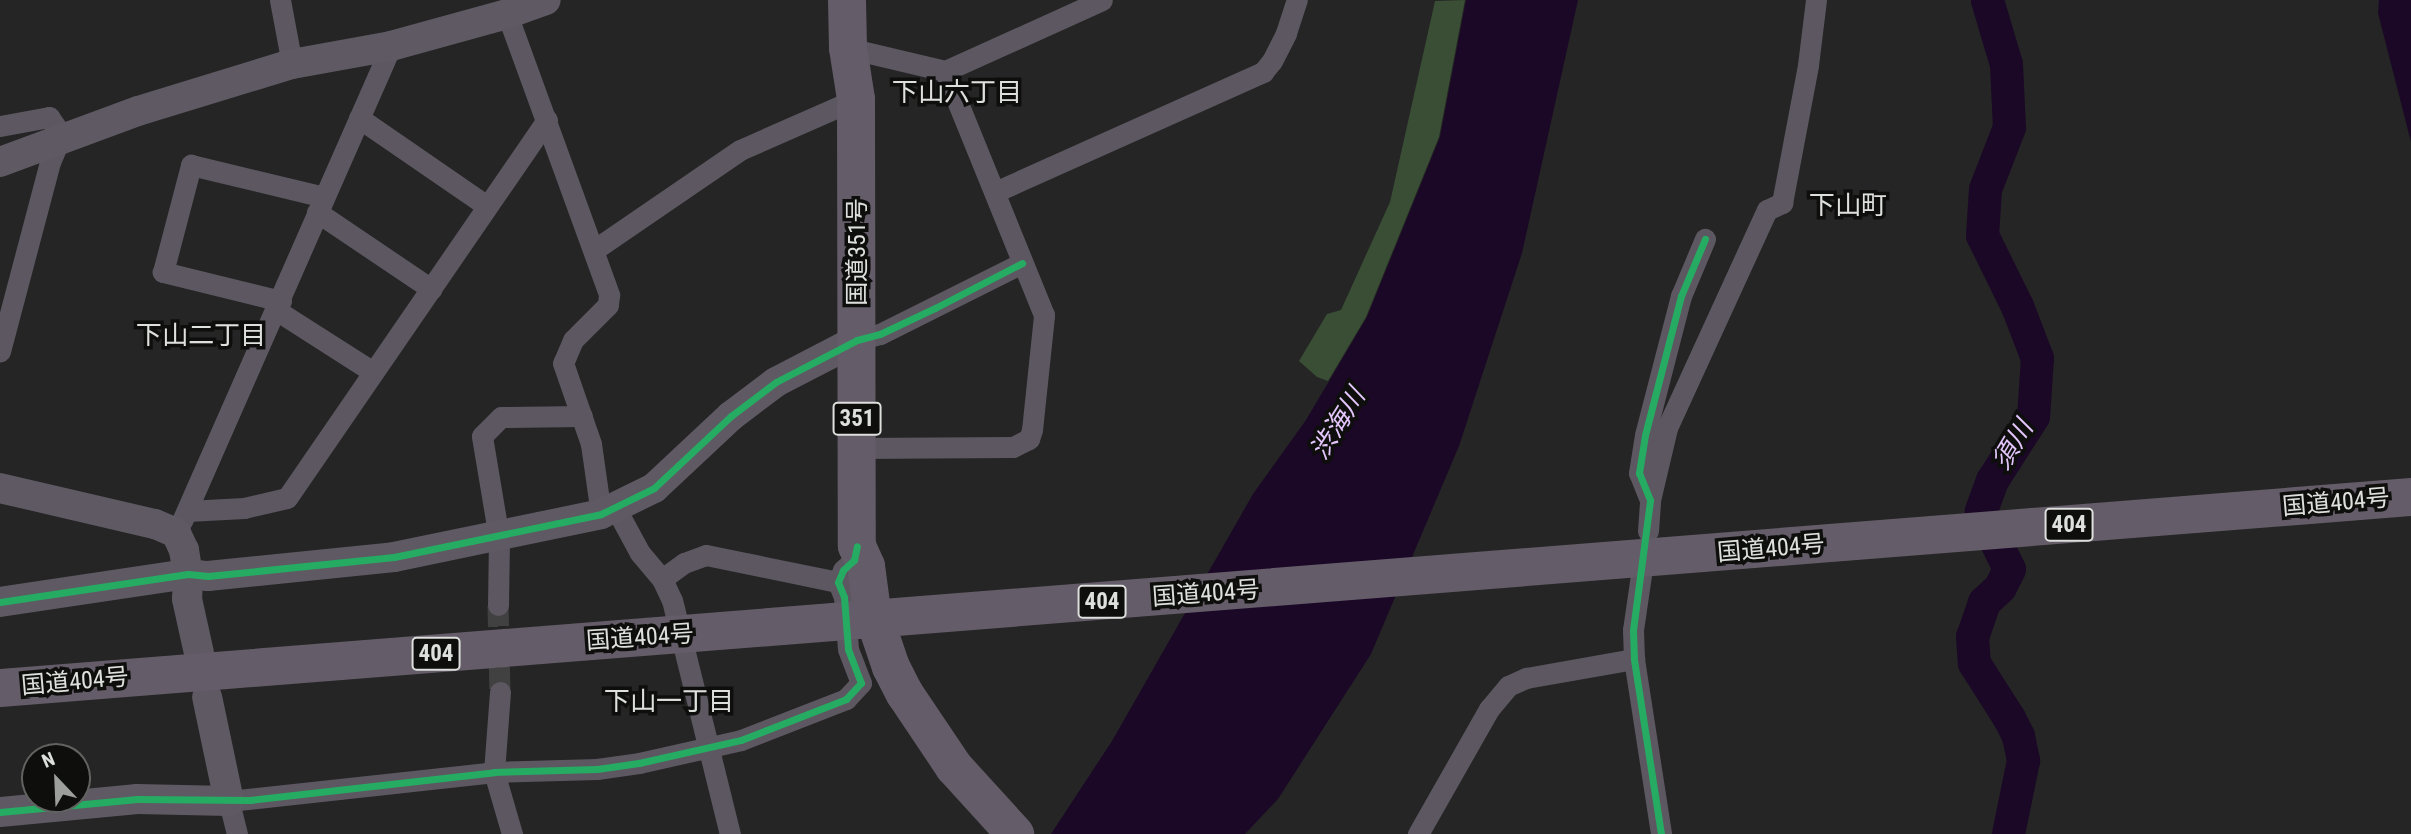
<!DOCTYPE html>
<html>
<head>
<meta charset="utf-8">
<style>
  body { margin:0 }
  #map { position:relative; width:2411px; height:834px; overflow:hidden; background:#242524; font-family:"Roboto Condensed","Noto Sans JP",sans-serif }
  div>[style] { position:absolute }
  .green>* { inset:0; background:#394e35 }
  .water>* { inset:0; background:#1b0827 }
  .river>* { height:33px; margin:-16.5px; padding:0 16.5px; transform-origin:16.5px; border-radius:16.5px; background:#1b0827 }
  .street-tunnel>* { height:21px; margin-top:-10.5px; transform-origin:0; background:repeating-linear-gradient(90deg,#404140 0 21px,transparent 0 31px) }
  .street>* { height:21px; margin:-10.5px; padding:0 10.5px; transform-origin:10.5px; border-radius:10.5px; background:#5d5761 }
  .secondary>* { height:30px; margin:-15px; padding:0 15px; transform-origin:15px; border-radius:15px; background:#5f5963 }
  .highway>* { height:38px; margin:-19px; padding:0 19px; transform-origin:19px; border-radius:19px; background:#645c68 }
  .cycleway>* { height:7px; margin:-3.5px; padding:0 3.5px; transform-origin:3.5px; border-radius:3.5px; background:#26ab63 }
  span { translate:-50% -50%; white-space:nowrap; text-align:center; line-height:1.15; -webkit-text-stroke:7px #0e0f0d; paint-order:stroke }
  .shield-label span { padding:2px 5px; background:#0e0f0d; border:2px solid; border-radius:5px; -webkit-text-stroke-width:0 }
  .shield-label { font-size:23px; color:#dee0dd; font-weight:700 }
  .street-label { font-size:24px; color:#dee0dd }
  .neighbourhood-label { font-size:26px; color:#dee0dd }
  .water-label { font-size:26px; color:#e4c6fc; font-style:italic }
  .north { position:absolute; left:21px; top:743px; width:70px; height:70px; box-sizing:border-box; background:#0e0f0d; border:2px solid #616360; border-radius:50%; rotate:337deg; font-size:19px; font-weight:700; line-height:28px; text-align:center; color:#dee0dd }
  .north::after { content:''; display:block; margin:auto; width:24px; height:32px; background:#9d9f9c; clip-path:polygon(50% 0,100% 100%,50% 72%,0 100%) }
</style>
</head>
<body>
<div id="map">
  <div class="green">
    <i style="clip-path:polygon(1465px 0,1439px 137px,1366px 317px,1328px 381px,1317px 377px,1299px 361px,1327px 314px,1341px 310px,1390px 202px,1435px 1px)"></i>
  </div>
  <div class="water">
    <i style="clip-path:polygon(1466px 0,1578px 0,1522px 253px,1459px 446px,1371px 654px,1278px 799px,1245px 834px,1051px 834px,1112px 741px,1253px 494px,1306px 420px,1367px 317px,1440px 137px)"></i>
    <i style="clip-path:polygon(2379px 0,2411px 0,2411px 142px,2378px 13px)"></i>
  </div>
  <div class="river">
    <i style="left:1987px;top:0;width:67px;rotate:73.5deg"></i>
    <i style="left:2006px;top:64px;width:63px;rotate:87.3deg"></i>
    <i style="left:2009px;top:127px;width:66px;rotate:111.2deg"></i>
    <i style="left:1985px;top:189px;width:46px;rotate:93.7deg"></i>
    <i style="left:1982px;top:235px;width:79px;rotate:63.8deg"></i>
    <i style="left:2017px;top:306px;width:56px;rotate:69deg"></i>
    <i style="left:2037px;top:358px;width:58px;rotate:93.9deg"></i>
    <i style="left:2033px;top:416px;width:76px;rotate:122.6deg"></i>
    <i style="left:1992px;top:480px;width:33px;rotate:110deg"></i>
    <i style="left:1981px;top:511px;width:64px;rotate:64.2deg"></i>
    <i style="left:2009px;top:569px;width:20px;rotate:117deg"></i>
    <i style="left:2000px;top:587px;width:22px;rotate:137deg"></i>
    <i style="left:1984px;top:602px;width:36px;rotate:109deg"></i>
    <i style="left:1972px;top:636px;width:27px;rotate:86deg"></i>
    <i style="left:1974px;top:663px;width:65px;rotate:57.5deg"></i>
    <i style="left:2009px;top:718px;width:20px;rotate:63deg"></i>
    <i style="left:2018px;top:736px;width:25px;rotate:78deg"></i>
    <i style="left:2023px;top:760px;width:76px;rotate:101.5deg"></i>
  </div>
  <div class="street-tunnel">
    <i style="left:498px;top:605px;width:87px;rotate:88.7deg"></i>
  </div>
  <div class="street">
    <i style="left:280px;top:0;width:65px;rotate:79.4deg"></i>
    <i style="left:507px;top:14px;width:299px;rotate:70deg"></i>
    <i style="left:609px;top:295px;width:10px;rotate:96deg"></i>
    <i style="left:608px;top:305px;width:49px;rotate:135deg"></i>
    <i style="left:573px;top:340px;width:25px;rotate:113deg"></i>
    <i style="left:563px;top:363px;width:86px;rotate:70.9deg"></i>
    <i style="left:591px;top:444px;width:71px;rotate:81.9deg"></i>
    <i style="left:848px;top:48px;width:100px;rotate:13.3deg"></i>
    <i style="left:945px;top:71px;width:172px;rotate:-24.3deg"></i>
    <i style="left:359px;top:118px;width:155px;rotate:34.5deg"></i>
    <i style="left:0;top:126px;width:50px;rotate:-10.4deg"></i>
    <i style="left:49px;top:117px;width:16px;rotate:55deg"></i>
    <i style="left:58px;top:130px;width:11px;rotate:85deg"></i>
    <i style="left:59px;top:141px;width:23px;rotate:113deg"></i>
    <i style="left:50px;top:162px;width:196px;rotate:104.8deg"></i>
    <i style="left:995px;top:192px;width:294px;rotate:-24.1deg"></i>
    <i style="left:1263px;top:72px;width:14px;rotate:-51deg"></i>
    <i style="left:1272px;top:61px;width:31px;rotate:-63deg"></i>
    <i style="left:1286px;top:33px;width:35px;rotate:-72deg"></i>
    <i style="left:317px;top:212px;width:138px;rotate:34deg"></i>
    <i style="left:594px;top:250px;width:177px;rotate:-34.4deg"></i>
    <i style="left:740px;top:150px;width:127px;rotate:-23.7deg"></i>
    <i style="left:281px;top:301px;width:122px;rotate:-166.2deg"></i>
    <i style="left:163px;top:272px;width:111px;rotate:-75.3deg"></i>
    <i style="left:191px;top:165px;width:137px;rotate:13.5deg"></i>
    <i style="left:276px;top:310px;width:115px;rotate:32.6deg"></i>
    <i style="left:857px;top:340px;width:24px;rotate:-15deg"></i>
    <i style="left:880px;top:334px;width:159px;rotate:-26.6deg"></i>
    <i style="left:857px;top:448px;width:156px;rotate:-0.4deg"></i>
    <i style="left:1013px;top:447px;width:18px;rotate:-27deg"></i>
    <i style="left:1029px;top:439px;width:9px;rotate:-72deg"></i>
    <i style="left:1032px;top:430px;width:116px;rotate:-84deg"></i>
    <i style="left:1044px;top:315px;width:263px;rotate:-112.1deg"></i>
    <i style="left:1650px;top:500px;width:74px;rotate:-76.7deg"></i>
    <i style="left:1667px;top:428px;width:240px;rotate:-65.4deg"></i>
    <i style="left:1767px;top:210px;width:17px;rotate:-25deg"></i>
    <i style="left:1782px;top:203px;width:140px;rotate:-79.3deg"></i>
    <i style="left:1808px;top:65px;width:65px;rotate:-83deg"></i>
    <i style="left:615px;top:507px;width:52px;rotate:61.5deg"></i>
    <i style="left:640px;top:553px;width:34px;rotate:50deg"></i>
    <i style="left:662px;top:579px;width:23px;rotate:65deg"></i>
    <i style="left:672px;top:600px;width:241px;rotate:76.1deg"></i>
    <i style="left:187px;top:511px;width:57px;rotate:-3deg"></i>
    <i style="left:244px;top:508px;width:44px;rotate:-13.1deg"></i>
    <i style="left:287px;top:498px;width:459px;rotate:-55.5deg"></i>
    <i style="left:182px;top:521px;width:519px;rotate:-66.25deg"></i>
    <i style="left:1648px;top:531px;width:31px;rotate:-86deg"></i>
    <i style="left:1650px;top:500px;width:29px;rotate:-112deg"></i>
    <i style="left:1639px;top:473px;width:38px;rotate:-81deg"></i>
    <i style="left:1645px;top:435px;width:144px;rotate:-75.5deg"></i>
    <i style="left:1681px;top:296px;width:62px;rotate:-67.2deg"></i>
    <i style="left:1641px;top:575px;width:56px;rotate:98.3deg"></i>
    <i style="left:1633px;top:630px;width:29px;rotate:88deg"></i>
    <i style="left:1634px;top:659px;width:177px;rotate:81.2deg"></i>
    <i style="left:662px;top:579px;width:27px;rotate:-36deg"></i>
    <i style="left:684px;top:563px;width:23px;rotate:-20deg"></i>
    <i style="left:706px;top:555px;width:135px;rotate:11.6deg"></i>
    <i style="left:498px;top:605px;width:67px;rotate:-89.1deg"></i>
    <i style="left:499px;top:538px;width:103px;rotate:-99.5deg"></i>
    <i style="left:482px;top:436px;width:27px;rotate:-45deg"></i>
    <i style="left:501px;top:417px;width:81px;rotate:-0.7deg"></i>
    <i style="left:500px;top:692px;width:80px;rotate:94.3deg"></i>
    <i style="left:494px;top:772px;width:65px;rotate:73.8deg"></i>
    <i style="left:237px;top:834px;width:34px;rotate:-104deg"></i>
    <i style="left:229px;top:801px;width:267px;rotate:-6.2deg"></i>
    <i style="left:494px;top:772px;width:103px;rotate:-1.7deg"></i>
    <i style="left:597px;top:769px;width:42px;rotate:-8.1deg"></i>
    <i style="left:639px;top:763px;width:105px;rotate:-12.7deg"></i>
    <i style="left:741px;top:740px;width:113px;rotate:-21.3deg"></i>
    <i style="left:846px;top:699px;width:22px;rotate:-47deg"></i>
    <i style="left:861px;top:683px;width:36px;rotate:-111deg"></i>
    <i style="left:848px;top:649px;width:52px;rotate:-94.4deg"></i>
    <i style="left:844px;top:597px;width:16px;rotate:-112deg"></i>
    <i style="left:838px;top:582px;width:13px;rotate:-67deg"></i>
    <i style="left:843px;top:570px;width:15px;rotate:-42deg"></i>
    <i style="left:854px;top:560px;width:14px;rotate:-78deg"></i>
    <i style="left:1418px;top:834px;width:144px;rotate:-60.4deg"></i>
    <i style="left:1489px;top:709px;width:30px;rotate:-50deg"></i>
    <i style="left:1508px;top:686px;width:20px;rotate:-24deg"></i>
    <i style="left:1526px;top:678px;width:110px;rotate:-10deg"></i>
  </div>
  <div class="secondary">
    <i style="left:0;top:162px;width:147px;rotate:-20.3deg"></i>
    <i style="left:138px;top:111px;width:161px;rotate:-17deg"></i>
    <i style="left:292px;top:64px;width:101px;rotate:-10.3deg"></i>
    <i style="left:391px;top:46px;width:120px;rotate:-15.4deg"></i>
    <i style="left:507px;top:14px;width:41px;rotate:-19.7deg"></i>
    <i style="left:0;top:488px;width:159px;rotate:13.1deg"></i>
    <i style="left:155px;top:524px;width:23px;rotate:23deg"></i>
    <i style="left:176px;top:533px;width:19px;rotate:65deg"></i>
    <i style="left:184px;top:550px;width:24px;rotate:81deg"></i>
    <i style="left:188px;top:574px;width:25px;rotate:92deg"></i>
    <i style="left:187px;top:599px;width:55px;rotate:77.5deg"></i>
    <i style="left:0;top:602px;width:190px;rotate:-8.5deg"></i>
    <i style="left:188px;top:574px;width:20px;rotate:6deg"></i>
    <i style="left:208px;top:576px;width:187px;rotate:-5.8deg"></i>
    <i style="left:394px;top:557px;width:211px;rotate:-11.7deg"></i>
    <i style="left:601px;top:514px;width:59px;rotate:-26.1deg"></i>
    <i style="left:654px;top:488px;width:105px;rotate:-43.1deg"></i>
    <i style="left:731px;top:416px;width:56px;rotate:-37.1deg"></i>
    <i style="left:776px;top:382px;width:91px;rotate:-27.4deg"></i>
    <i style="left:0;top:812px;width:138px;rotate:-5.4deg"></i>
    <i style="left:137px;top:799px;width:92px;rotate:1.2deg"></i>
    <i style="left:229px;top:801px;width:106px;rotate:-101.9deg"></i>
  </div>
  <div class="highway">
    <i style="left:847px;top:0;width:48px;rotate:88.8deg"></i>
    <i style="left:848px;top:48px;width:52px;rotate:81.1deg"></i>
    <i style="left:856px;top:99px;width:447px;rotate:89.9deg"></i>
    <i style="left:857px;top:546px;width:22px;rotate:66deg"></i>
    <i style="left:866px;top:566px;width:45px;rotate:82.4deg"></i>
    <i style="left:872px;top:611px;width:59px;rotate:71.3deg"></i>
    <i style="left:891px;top:667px;width:30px;rotate:63deg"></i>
    <i style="left:905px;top:694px;width:88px;rotate:56.1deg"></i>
    <i style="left:954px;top:767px;width:91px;rotate:47.7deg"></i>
    <i style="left:0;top:688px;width:2419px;rotate:-4.53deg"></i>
  </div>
  <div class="cycleway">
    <i style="left:0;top:602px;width:190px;rotate:-8.5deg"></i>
    <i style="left:188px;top:574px;width:20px;rotate:6deg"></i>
    <i style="left:208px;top:576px;width:187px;rotate:-5.8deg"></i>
    <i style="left:394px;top:557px;width:211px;rotate:-11.7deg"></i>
    <i style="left:601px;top:514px;width:59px;rotate:-26.1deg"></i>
    <i style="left:654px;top:488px;width:105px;rotate:-43.1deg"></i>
    <i style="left:731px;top:416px;width:56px;rotate:-37.1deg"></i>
    <i style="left:776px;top:382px;width:91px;rotate:-27.4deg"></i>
    <i style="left:857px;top:340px;width:24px;rotate:-15deg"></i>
    <i style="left:880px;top:334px;width:61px;rotate:-25.3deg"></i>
    <i style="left:935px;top:308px;width:98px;rotate:-27.3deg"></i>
    <i style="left:0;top:812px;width:138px;rotate:-5.4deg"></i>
    <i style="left:137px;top:799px;width:113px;rotate:0.5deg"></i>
    <i style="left:250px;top:800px;width:246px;rotate:-6.5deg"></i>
    <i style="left:494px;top:772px;width:103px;rotate:-1.7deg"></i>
    <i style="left:597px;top:769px;width:42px;rotate:-8.1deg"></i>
    <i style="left:639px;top:763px;width:105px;rotate:-12.7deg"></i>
    <i style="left:741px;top:740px;width:113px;rotate:-21.3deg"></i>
    <i style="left:846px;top:699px;width:22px;rotate:-47deg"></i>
    <i style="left:861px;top:683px;width:36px;rotate:-111deg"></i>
    <i style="left:848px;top:649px;width:52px;rotate:-94.4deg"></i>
    <i style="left:844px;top:597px;width:16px;rotate:-112deg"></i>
    <i style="left:838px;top:582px;width:13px;rotate:-67deg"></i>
    <i style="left:843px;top:570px;width:15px;rotate:-42deg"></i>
    <i style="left:854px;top:560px;width:14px;rotate:-78deg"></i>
    <i style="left:1661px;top:834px;width:177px;rotate:-98.8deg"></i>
    <i style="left:1634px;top:659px;width:29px;rotate:-92deg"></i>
    <i style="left:1633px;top:630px;width:131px;rotate:-82.5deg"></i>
    <i style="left:1650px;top:500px;width:29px;rotate:-112deg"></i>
    <i style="left:1639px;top:473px;width:38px;rotate:-81deg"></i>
    <i style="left:1645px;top:435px;width:144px;rotate:-75.5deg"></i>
    <i style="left:1681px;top:296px;width:62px;rotate:-67.2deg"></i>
  </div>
  <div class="shield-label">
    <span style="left:857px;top:419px">351</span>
    <span style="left:2069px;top:525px">404</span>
    <span style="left:1102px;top:602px">404</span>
    <span style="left:436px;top:654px">404</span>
  </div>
  <div class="street-label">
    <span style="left:858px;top:252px;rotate:-90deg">国道351号</span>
    <span style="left:2336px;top:503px;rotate:-5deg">国道404号</span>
    <span style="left:1771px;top:549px;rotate:-5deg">国道404号</span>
    <span style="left:1206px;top:594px;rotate:-4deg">国道404号</span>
    <span style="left:640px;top:638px;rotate:-4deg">国道404号</span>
    <span style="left:75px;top:682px;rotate:-5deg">国道404号</span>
  </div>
  <div class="neighbourhood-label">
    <span style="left:957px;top:93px">下山六丁目</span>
    <span style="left:1848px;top:206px">下山町</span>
    <span style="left:201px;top:336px">下山二丁目</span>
    <span style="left:669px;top:702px">下山一丁目</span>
  </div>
  <div class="water-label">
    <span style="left:1338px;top:424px;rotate:-58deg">渋海川</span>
    <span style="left:2013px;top:445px;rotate:-59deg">須川</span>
  </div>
  <div class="north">N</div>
</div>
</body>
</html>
